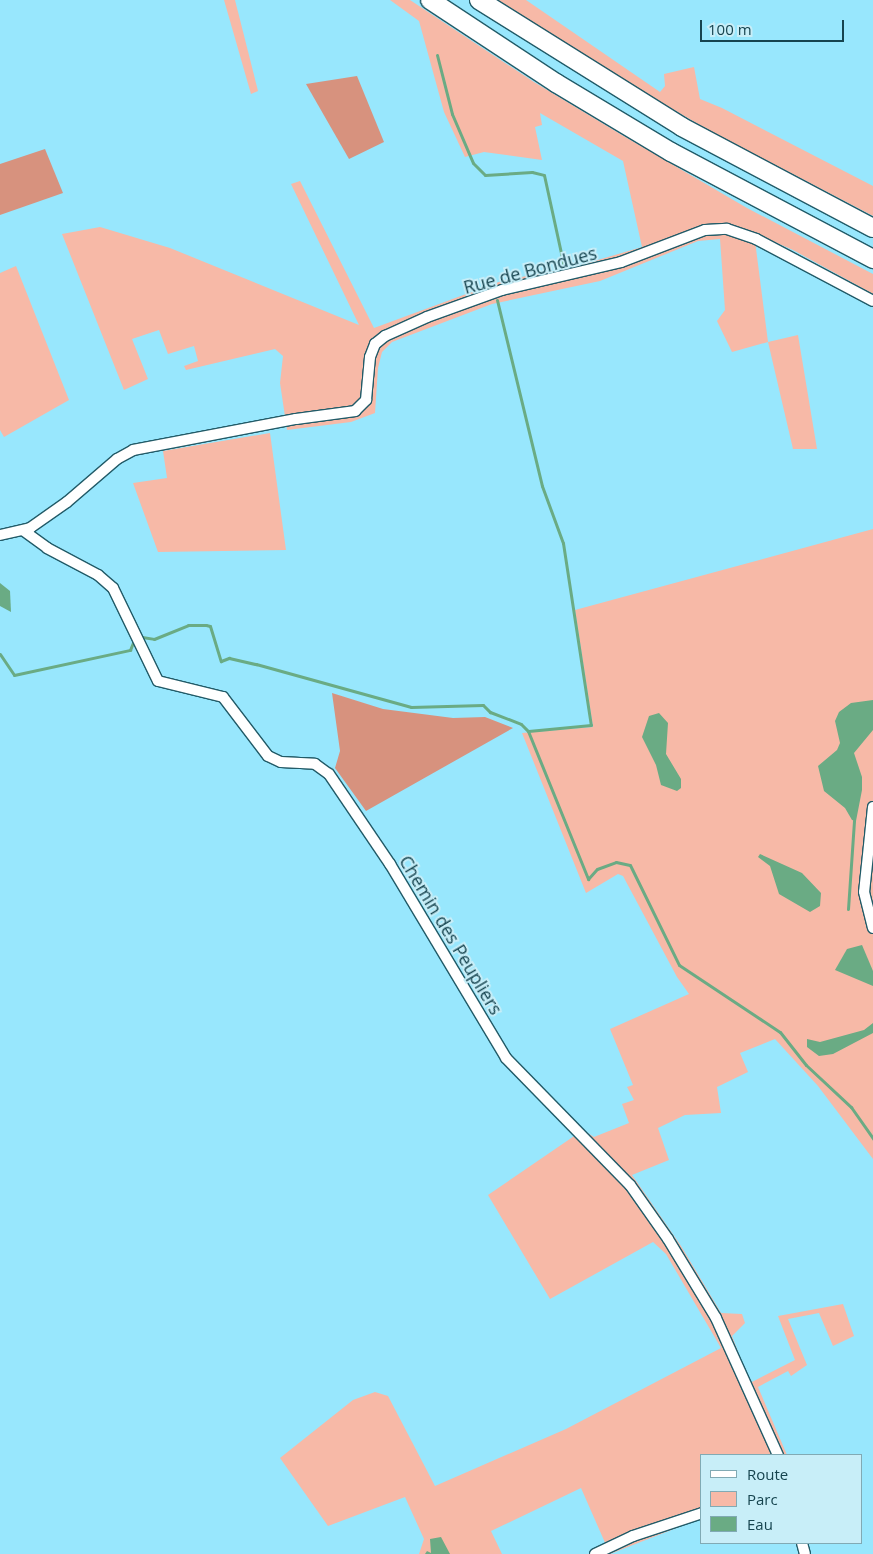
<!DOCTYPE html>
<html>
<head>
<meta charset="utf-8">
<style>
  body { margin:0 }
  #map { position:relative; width:873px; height:1554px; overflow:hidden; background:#98e7fd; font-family:"Open Sans",sans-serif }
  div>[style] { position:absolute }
  .green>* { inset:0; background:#f7b9a7 }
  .forest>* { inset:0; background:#d7927e }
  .water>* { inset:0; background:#6aab84 }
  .stream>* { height:3px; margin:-1.5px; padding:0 1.5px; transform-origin:1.5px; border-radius:1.5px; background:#6aab84 }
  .roads { filter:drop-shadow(1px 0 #225b68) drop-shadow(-1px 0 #225b68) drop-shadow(0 1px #225b68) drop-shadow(0 -1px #225b68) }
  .street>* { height:10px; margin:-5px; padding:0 5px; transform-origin:5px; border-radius:5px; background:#fff }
  .highway>* { height:18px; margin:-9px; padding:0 9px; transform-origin:9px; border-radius:9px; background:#fff }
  span { translate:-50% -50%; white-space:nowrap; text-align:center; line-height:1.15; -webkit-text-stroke:4px #c8eef8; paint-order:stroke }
  .street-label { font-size:18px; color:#16444f }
  .legend { position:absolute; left:700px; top:1454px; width:162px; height:90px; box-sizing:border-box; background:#c8eef8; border:1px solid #81aab4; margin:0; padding:6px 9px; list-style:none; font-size:15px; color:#16444f }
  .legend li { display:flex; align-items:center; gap:10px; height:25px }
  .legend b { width:25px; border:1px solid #81aab4 }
  .scale { position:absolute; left:700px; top:20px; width:144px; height:22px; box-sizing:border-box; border:2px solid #16444f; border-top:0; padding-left:6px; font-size:15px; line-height:18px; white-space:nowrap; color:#16444f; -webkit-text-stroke:4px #c8eef8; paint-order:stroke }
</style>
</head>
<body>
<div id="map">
  <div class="green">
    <i style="clip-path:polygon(224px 0,235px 0,258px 91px,251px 94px)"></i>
    <i style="clip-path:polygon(390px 0,410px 0,534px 82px,622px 135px,747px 208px,873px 274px,873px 294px,793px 250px,754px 233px,768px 342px,798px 335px,817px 449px,793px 449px,768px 342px,732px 352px,717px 321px,725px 310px,720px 239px,698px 241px,600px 281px,492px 304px,392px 342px,382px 352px,378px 368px,375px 413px,351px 422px,287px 430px,280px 383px,283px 356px,275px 349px,186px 370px,184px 366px,198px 361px,194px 346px,168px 354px,159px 330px,132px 339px,148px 379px,124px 390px,62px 234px,100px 227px,170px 248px,359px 325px,291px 184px,300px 181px,374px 328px,504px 280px,567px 269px,642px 247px,623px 161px,540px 113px,542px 125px,535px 127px,542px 160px,484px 152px,465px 157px,444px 112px,419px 21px)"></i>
    <i style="clip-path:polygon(496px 0,526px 0,660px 92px,665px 86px,664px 74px,694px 67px,700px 99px,722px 108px,873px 186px,873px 216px,710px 131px,607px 71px)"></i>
    <i style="clip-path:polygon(16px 266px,69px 400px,4px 437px,0 430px,0 273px)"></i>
    <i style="clip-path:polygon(270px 433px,286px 550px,158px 552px,133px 483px,167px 478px,163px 451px)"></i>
    <i style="clip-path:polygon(873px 529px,873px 1159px,818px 1086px,775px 1039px,740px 1053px,748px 1072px,717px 1087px,721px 1113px,685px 1115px,658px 1128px,669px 1160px,632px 1175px,681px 1246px,721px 1313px,742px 1314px,745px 1323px,732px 1336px,750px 1383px,795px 1360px,778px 1316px,843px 1304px,854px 1336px,833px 1346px,819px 1313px,788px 1319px,807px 1365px,791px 1376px,788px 1371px,758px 1387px,787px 1455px,702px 1455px,702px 1518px,610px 1554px,581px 1488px,491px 1531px,502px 1554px,419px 1554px,424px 1539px,405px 1497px,328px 1526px,280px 1458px,353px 1400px,375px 1392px,388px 1396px,435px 1486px,566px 1429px,721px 1348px,666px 1254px,653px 1242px,550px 1299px,488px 1195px,583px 1130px,594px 1137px,629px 1123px,622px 1104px,634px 1100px,627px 1087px,633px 1085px,610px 1029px,689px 994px,677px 977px,623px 876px,618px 874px,586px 893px,522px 733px,593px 727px,575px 610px)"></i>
  </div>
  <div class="forest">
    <i style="clip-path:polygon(357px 76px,384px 142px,349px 159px,306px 84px)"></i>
    <i style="clip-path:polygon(45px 149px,63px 193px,0 215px,0 164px)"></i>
    <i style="clip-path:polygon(332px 693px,383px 709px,453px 718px,485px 717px,513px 728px,366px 811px,335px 768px,340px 751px)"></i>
  </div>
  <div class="water">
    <i style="clip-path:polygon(0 583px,10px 591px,11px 612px,0 606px)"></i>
    <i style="clip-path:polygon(873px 700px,873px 730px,854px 753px,862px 777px,862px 790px,856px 821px,852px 820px,845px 808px,824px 791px,818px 766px,837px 750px,840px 743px,835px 721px,839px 712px,851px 703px)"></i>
    <i style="clip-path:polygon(659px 713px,668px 723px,666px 754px,681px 779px,681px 788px,677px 791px,661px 785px,656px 765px,642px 737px,649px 716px)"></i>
    <i style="clip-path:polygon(760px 854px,802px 873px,821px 893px,820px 906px,810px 912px,779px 894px,770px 866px,758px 857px)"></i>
    <i style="clip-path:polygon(862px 945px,873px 971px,873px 986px,835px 970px,847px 949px)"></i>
    <i style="clip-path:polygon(873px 1023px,873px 1033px,833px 1054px,819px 1056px,807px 1047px,807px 1039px,820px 1042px,864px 1030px)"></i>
    <i style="clip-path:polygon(441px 1537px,450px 1554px,425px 1554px,427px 1551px,431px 1553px,430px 1539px)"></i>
  </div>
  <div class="stream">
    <i style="left:437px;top:55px;width:61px;rotate:75.7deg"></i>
    <i style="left:452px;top:114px;width:53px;rotate:66.8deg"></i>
    <i style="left:473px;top:163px;width:17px;rotate:45deg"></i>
    <i style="left:485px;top:175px;width:47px;rotate:-3.7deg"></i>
    <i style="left:532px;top:172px;width:12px;rotate:14deg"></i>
    <i style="left:544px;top:175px;width:98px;rotate:77.7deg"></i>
    <i style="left:497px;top:300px;width:191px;rotate:76.4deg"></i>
    <i style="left:542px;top:486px;width:61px;rotate:69.8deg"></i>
    <i style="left:563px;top:543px;width:184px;rotate:81.3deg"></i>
    <i style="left:591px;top:725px;width:63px;rotate:174.6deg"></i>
    <i style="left:142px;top:637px;width:12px;rotate:9deg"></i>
    <i style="left:154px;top:639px;width:37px;rotate:-22deg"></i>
    <i style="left:188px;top:625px;width:18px"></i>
    <i style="left:206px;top:625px;width:4px;rotate:14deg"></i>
    <i style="left:210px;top:626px;width:37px;rotate:73deg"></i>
    <i style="left:221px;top:661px;width:9px;rotate:-21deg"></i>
    <i style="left:229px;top:658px;width:28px;rotate:13deg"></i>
    <i style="left:256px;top:664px;width:161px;rotate:15.5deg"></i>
    <i style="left:411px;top:707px;width:72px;rotate:-1.6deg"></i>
    <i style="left:483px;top:705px;width:10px;rotate:45deg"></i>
    <i style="left:490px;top:712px;width:33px;rotate:21deg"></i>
    <i style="left:521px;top:724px;width:10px;rotate:45deg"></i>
    <i style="left:528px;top:731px;width:160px;rotate:67.9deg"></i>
    <i style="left:588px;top:879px;width:13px;rotate:-48deg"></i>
    <i style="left:597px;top:869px;width:20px;rotate:-20deg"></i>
    <i style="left:616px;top:862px;width:14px;rotate:12deg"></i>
    <i style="left:630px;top:865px;width:111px;rotate:63.9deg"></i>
    <i style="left:679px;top:965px;width:121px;rotate:33.6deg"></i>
    <i style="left:780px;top:1032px;width:42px;rotate:51.8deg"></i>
    <i style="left:806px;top:1065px;width:62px;rotate:43deg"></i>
    <i style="left:851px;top:1107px;width:39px;rotate:55deg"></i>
    <i style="left:0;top:654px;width:25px;rotate:56deg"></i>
    <i style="left:14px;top:675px;width:119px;rotate:-12.2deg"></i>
    <i style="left:130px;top:650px;width:11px;rotate:-68deg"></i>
    <i style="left:848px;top:909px;width:89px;rotate:-86.1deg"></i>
  </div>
  <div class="roads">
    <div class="street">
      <i style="left:24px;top:531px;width:29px;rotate:36deg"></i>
      <i style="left:47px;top:548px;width:58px;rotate:27.9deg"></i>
      <i style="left:98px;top:575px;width:20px;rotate:41deg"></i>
      <i style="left:113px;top:588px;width:103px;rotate:64.2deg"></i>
      <i style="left:158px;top:681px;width:67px;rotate:13.8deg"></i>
      <i style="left:223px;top:697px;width:74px;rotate:52.7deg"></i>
      <i style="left:268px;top:756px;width:14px;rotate:25deg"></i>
      <i style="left:281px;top:762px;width:34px;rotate:3deg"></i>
      <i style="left:315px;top:764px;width:17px;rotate:36deg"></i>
      <i style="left:329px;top:774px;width:109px;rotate:55.9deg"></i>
      <i style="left:390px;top:864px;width:226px;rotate:59.1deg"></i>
      <i style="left:506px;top:1058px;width:177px;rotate:45.7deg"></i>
      <i style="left:630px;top:1185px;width:66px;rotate:54.9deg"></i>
      <i style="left:668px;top:1239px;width:92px;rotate:58.7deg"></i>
      <i style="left:716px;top:1318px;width:150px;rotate:65.7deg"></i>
      <i style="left:0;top:535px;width:31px;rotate:-13deg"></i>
      <i style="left:30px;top:528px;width:45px;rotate:-35.1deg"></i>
      <i style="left:67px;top:502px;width:66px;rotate:-40.7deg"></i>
      <i style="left:117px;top:459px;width:18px;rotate:-29deg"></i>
      <i style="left:133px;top:450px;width:166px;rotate:-10.8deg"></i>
      <i style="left:296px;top:419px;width:60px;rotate:-7.7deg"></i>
      <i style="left:355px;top:411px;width:16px;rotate:-45deg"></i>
      <i style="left:366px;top:400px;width:43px;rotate:-84.7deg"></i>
      <i style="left:370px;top:357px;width:14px;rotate:-69deg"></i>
      <i style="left:375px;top:344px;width:13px;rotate:-39deg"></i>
      <i style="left:385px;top:336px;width:46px;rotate:-24.3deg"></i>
      <i style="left:427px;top:317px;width:80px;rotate:-19.8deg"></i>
      <i style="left:502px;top:290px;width:122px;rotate:-13.2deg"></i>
      <i style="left:621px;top:262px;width:90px;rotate:-20.9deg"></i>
      <i style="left:705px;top:230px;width:22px;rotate:-3deg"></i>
      <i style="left:727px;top:229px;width:31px;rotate:19deg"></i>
      <i style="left:756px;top:239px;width:132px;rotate:27.9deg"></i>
      <i style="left:873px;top:807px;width:85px;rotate:96deg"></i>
      <i style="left:864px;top:892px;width:37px;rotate:76deg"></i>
      <i style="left:802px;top:1543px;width:11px;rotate:75deg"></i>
      <i style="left:595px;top:1554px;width:42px;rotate:-25.3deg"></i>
      <i style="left:633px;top:1536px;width:73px;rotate:-18.4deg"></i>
    </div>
    <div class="highway">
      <i style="left:430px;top:0;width:151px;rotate:33.4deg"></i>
      <i style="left:556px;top:83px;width:134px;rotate:31deg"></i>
      <i style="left:671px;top:152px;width:229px;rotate:27.9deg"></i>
      <i style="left:479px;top:0;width:239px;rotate:32deg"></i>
      <i style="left:682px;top:127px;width:216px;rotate:27.9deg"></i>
    </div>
  </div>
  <div class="street-label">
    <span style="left:530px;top:270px;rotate:-15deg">Rue de Bondues</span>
    <span style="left:451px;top:935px;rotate:59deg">Chemin des Peupliers</span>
  </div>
  <ul class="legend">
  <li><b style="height:6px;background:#fff"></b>Route</li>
  <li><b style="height:14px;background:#f7b9a7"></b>Parc</li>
  <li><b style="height:14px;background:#6aab84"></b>Eau</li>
  </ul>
  <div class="scale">100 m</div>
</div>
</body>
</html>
